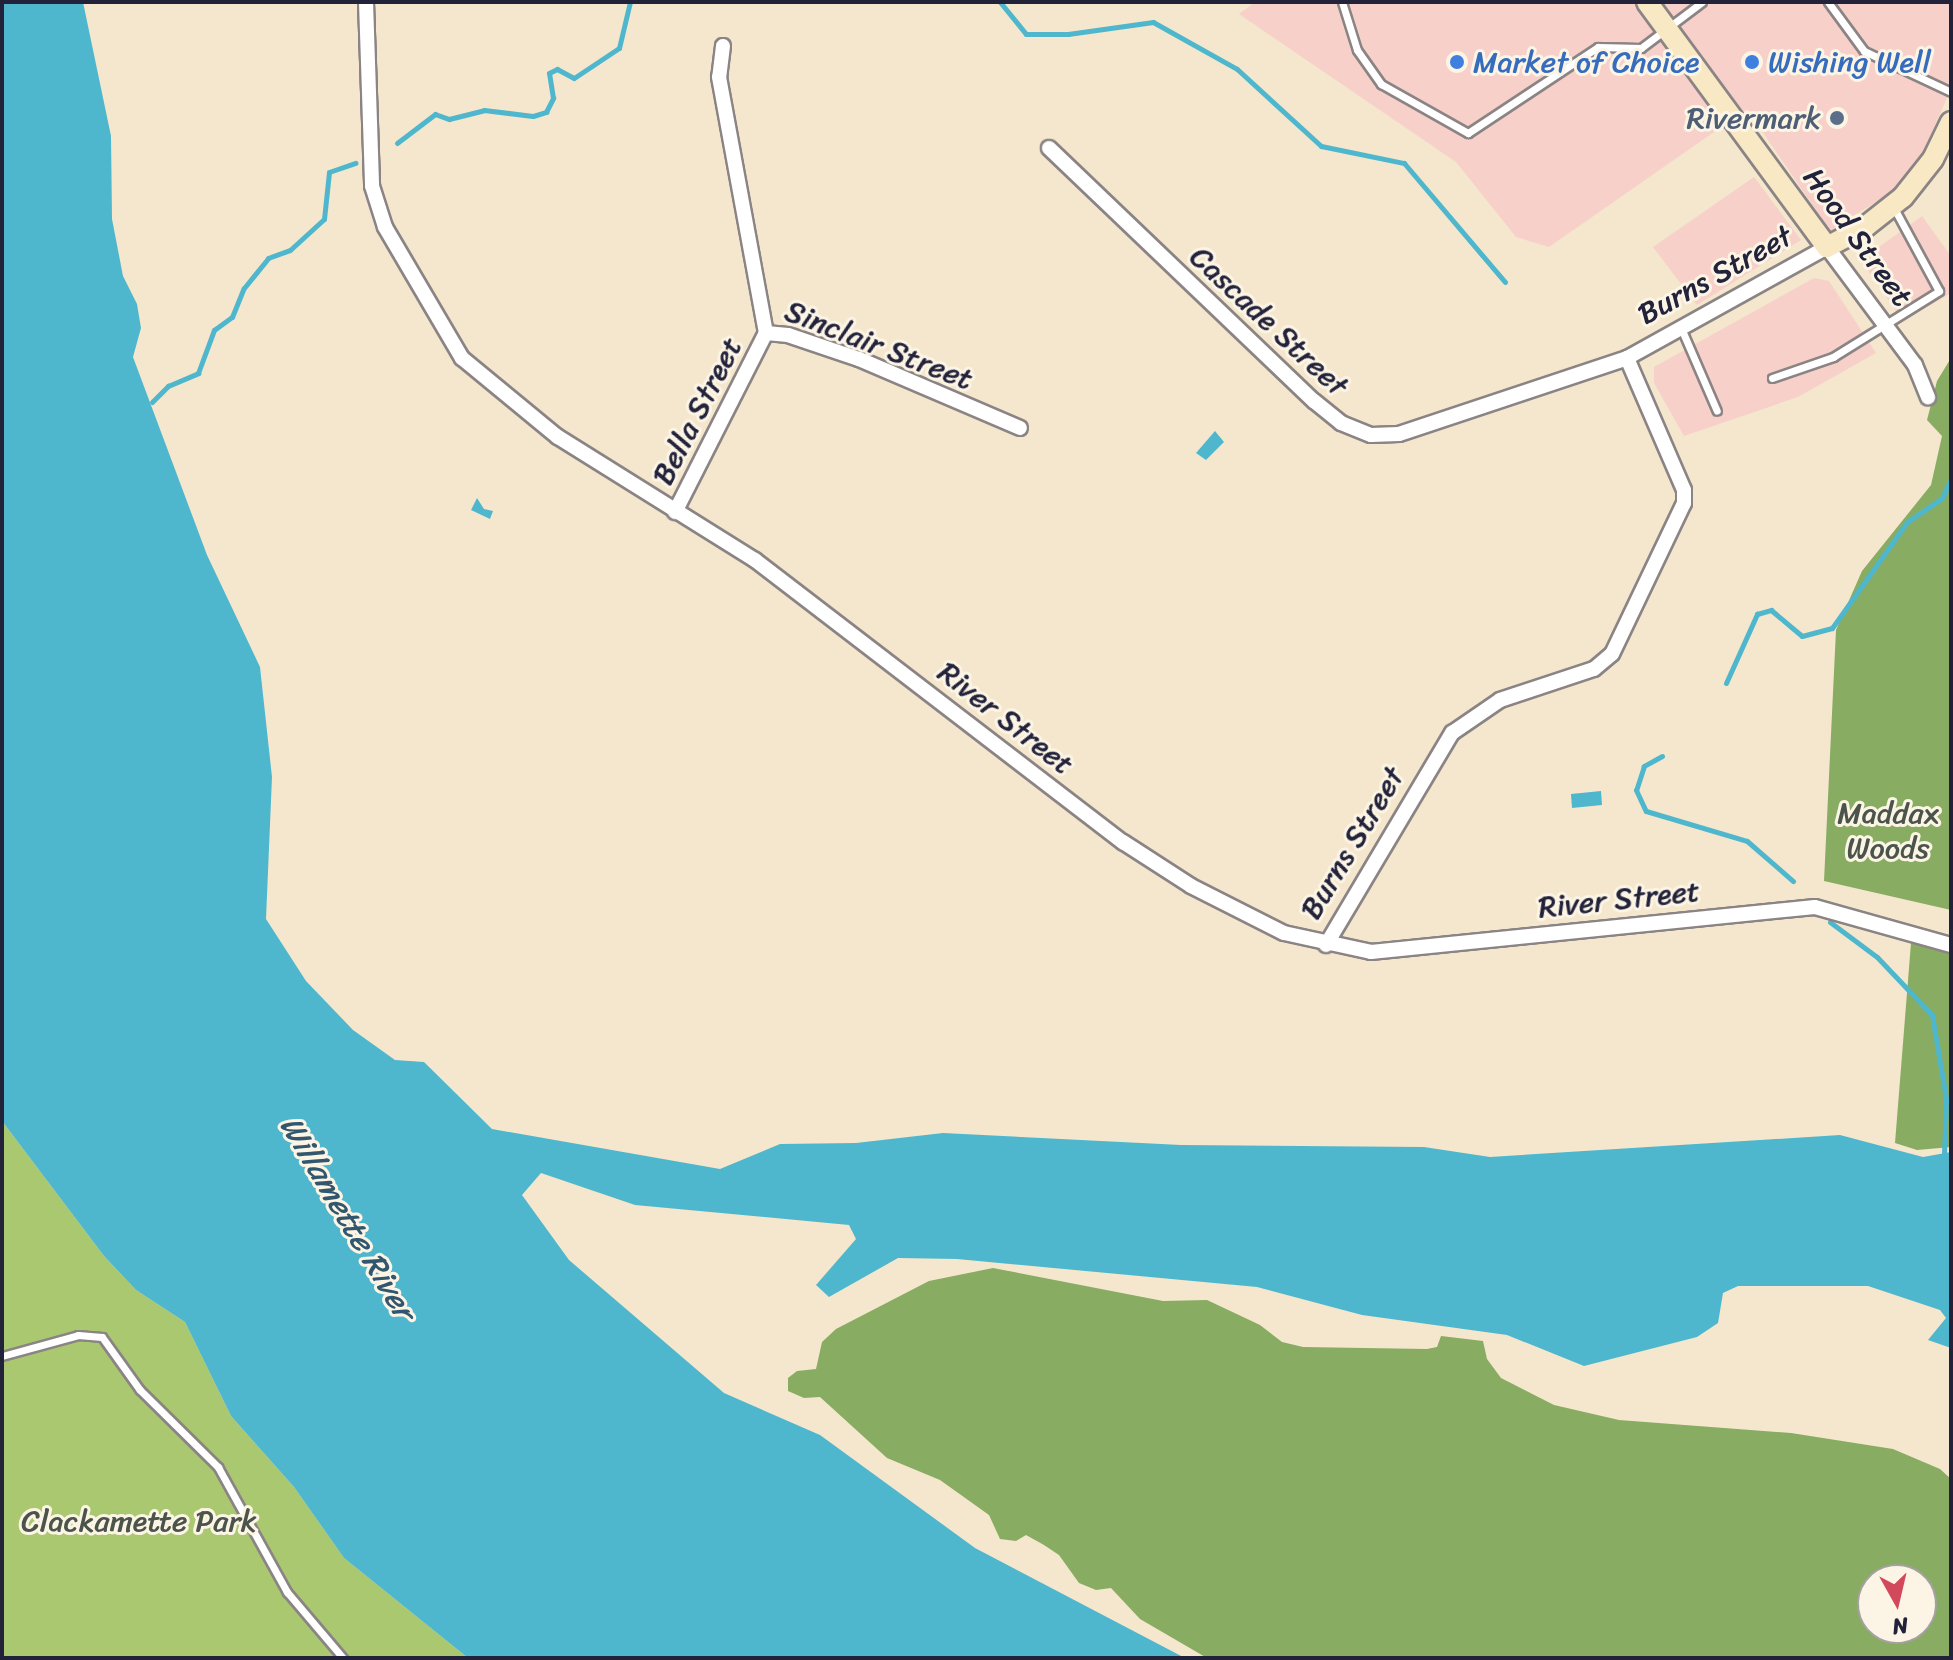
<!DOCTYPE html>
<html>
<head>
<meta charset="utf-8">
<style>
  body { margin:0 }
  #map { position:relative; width:1953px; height:1660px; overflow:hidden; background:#f4e7cd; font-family:Sriracha,sans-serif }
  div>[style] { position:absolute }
  .built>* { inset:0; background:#f7d0c9 }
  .green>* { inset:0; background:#aac870 }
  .forest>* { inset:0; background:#87ac62 }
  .water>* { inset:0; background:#4fb7cd }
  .stream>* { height:5px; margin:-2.5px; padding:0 2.5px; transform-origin:2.5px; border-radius:2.5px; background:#4fb7cd }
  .roads { filter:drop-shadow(2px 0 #8b8484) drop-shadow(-2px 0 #8b8484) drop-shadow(0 2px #8b8484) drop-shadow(0 -2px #8b8484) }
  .lane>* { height:7px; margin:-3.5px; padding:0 3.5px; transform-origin:3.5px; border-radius:3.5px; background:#fff }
  .street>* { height:14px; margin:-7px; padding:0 7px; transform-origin:7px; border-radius:7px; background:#fff }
  .secondary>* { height:20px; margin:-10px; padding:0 10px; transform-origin:10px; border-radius:10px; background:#f8e8c3 }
  .dots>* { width:22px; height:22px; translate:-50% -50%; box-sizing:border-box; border:4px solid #fcf5e5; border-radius:50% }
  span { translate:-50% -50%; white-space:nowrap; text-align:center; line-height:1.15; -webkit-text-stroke:6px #fcf5e5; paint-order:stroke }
  .shop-label { font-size:30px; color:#366cbe }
  .left { translate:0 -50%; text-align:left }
  .service-label { font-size:30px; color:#4e5e75 }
  .right { translate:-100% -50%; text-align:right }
  .street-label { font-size:30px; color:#22223b }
  .park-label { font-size:30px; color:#4b544b }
  .water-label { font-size:32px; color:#32566e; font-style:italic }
  .frame { position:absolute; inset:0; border:4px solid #22223b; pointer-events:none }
  .north { position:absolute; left:1857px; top:1564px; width:80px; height:80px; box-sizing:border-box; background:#fcf5e5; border:2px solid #a5a1a1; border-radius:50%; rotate:172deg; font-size:22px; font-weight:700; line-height:32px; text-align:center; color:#22223b }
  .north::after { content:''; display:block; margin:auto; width:28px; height:36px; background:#d1495b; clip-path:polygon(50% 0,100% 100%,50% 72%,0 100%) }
</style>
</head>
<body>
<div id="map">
  <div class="built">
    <i style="clip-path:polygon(1255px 2px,1951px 2px,1951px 89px,1918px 164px,1893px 191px,1830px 231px,1747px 109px,1549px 247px,1516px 237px,1456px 162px,1239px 14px)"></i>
    <i style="clip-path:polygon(1754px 177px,1801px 240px,1697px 305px,1653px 247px)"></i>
    <i style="clip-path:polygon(1922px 216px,1951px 256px,1951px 293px,1903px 321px,1861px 260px)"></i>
    <i style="clip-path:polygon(1814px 278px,1829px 281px,1876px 353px,1798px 397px,1684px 436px,1654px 383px,1654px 367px)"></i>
  </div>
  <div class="green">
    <i style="clip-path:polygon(2px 1121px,104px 1256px,136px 1290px,185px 1322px,231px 1416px,294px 1487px,344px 1558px,468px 1658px,2px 1658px)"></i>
  </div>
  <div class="forest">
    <i style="clip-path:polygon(1951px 358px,1951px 910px,1824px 881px,1836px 630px,1862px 571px,1931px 485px,1942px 436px,1927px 420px,1937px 381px)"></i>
    <i style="clip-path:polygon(1911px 943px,1951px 952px,1951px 1147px,1917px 1150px,1895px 1143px)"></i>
    <i style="clip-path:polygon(evenodd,993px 1268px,1163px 1301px,1207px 1300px,1260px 1325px,1282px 1342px,1303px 1347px,1427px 1349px,1437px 1347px,1441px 1336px,1483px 1341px,1487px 1359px,1501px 1378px,1554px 1405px,1619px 1420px,1791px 1433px,1893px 1449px,1940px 1469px,1951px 1479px,1951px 1658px,1207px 1658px,1140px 1619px,1111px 1588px,1096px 1590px,1079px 1583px,1059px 1555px,1044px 1545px,1026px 1535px,1016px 1541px,1000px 1539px,989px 1515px,940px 1480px,887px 1458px,820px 1397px,804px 1398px,788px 1391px,788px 1378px,797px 1371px,816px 1369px,822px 1342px,836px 1329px,929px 1281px,993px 1268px,1873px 1580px,1921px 1580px,1921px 1628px,1873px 1628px,1873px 1580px)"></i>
  </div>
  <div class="water">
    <i style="clip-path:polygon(2px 2px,83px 2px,111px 136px,112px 219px,123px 276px,137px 304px,141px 328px,133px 357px,207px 555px,260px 667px,272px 777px,266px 919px,306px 981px,353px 1030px,395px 1060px,424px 1062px,492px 1129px,720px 1169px,780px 1144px,856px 1143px,943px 1133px,1181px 1145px,1424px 1147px,1490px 1157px,1840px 1135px,1923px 1157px,1951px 1152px,1951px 1348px,1928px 1340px,1946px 1318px,1940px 1310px,1868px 1286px,1738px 1286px,1723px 1293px,1718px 1323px,1697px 1337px,1584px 1366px,1507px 1335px,1362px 1315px,1257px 1287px,957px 1259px,898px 1258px,829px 1297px,816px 1285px,856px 1239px,849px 1225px,635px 1205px,541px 1173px,522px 1195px,569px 1260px,724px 1393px,820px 1435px,975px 1548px,1185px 1658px,468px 1658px,344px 1558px,294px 1487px,231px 1416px,185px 1322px,136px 1290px,104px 1256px,2px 1121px)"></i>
    <i style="clip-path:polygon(1215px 431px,1224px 442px,1206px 460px,1196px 453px)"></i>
    <i style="clip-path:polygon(477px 498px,484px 509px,493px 511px,490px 519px,471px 510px)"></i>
    <i style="clip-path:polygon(1601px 791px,1602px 805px,1572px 808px,1571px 794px)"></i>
  </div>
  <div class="stream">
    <i style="left:1000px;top:2px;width:41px;rotate:50.9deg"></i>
    <i style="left:1026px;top:34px;width:42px"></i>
    <i style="left:1068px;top:34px;width:86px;rotate:-8deg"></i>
    <i style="left:1153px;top:22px;width:96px;rotate:29.2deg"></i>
    <i style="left:1237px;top:69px;width:114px;rotate:42.5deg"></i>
    <i style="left:1321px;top:146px;width:85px;rotate:11.6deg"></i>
    <i style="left:1404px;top:163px;width:156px;rotate:49.7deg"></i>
    <i style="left:397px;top:143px;width:48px;rotate:-37.3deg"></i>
    <i style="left:435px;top:114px;width:15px;rotate:20deg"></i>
    <i style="left:449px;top:119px;width:36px;rotate:-14deg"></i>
    <i style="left:484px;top:110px;width:49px;rotate:7deg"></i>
    <i style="left:533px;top:116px;width:14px;rotate:-17deg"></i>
    <i style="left:546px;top:112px;width:16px;rotate:-63deg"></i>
    <i style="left:553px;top:98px;width:25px;rotate:-99deg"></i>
    <i style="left:549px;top:73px;width:9px;rotate:-27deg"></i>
    <i style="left:557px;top:69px;width:19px;rotate:28deg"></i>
    <i style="left:574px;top:78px;width:54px;rotate:-33.7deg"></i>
    <i style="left:619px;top:48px;width:47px;rotate:-76.6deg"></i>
    <i style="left:152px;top:402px;width:23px;rotate:-45deg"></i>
    <i style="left:168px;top:386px;width:33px;rotate:-23deg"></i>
    <i style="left:198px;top:373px;width:46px;rotate:-69.6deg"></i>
    <i style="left:214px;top:330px;width:22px;rotate:-36deg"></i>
    <i style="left:232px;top:317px;width:31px;rotate:-68deg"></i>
    <i style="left:244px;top:288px;width:38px;rotate:-51deg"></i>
    <i style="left:268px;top:258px;width:23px;rotate:-20deg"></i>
    <i style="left:290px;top:250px;width:46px;rotate:-42.4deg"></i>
    <i style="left:324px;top:219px;width:47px;rotate:-83.9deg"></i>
    <i style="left:329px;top:172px;width:28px;rotate:-19deg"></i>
    <i style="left:1726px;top:683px;width:76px;rotate:-65.8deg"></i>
    <i style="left:1757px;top:614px;width:15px;rotate:-16deg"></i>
    <i style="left:1771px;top:610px;width:40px;rotate:40deg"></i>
    <i style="left:1802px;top:636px;width:31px;rotate:-15deg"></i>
    <i style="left:1832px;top:628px;width:130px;rotate:-54.7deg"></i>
    <i style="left:1907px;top:522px;width:42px;rotate:-34.4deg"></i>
    <i style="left:1942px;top:498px;width:21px;rotate:-65deg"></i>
    <i style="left:1662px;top:756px;width:21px;rotate:151deg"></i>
    <i style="left:1644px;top:766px;width:25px;rotate:108deg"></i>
    <i style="left:1636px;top:790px;width:23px;rotate:65deg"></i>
    <i style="left:1646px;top:811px;width:105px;rotate:16.5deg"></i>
    <i style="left:1747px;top:841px;width:61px;rotate:41deg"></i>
    <i style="left:1830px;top:922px;width:59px;rotate:36.7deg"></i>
    <i style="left:1877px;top:957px;width:80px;rotate:46.5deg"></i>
    <i style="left:1932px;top:1015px;width:85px;rotate:80.5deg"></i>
    <i style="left:1946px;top:1099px;width:55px;rotate:92.1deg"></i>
  </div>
  <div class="roads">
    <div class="lane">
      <i style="left:1342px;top:2px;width:50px;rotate:72.6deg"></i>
      <i style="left:1357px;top:50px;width:42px;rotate:54.8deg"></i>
      <i style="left:1381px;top:84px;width:100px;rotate:29.4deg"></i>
      <i style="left:1468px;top:133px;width:156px;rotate:-33.5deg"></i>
      <i style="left:1598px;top:47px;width:43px;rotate:1.3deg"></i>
      <i style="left:1641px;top:48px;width:76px;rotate:-37deg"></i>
      <i style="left:1828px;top:2px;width:61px;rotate:53.7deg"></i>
      <i style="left:1864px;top:51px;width:96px;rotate:25.2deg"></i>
      <i style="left:1681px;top:328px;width:90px;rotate:66.6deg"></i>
      <i style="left:1772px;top:378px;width:65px;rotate:-19deg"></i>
      <i style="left:1833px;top:357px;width:125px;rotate:-31.9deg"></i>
      <i style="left:1939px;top:291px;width:94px;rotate:-118.5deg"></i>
      <i style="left:2px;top:1356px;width:79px;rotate:-15.4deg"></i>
      <i style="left:78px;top:1335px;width:24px;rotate:5deg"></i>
      <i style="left:102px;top:1337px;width:65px;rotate:54.4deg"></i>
      <i style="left:140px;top:1390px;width:110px;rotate:44.6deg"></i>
      <i style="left:218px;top:1467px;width:143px;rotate:61.1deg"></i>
      <i style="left:287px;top:1592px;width:87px;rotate:49.7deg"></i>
    </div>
    <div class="street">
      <i style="left:366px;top:2px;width:184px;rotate:88.1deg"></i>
      <i style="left:372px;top:186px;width:43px;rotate:72.4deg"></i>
      <i style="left:385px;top:227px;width:152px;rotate:59.6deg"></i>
      <i style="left:462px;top:358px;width:124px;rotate:39.5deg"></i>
      <i style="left:558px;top:437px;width:232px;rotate:32deg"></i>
      <i style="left:755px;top:560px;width:464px;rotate:37.5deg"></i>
      <i style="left:1123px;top:842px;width:81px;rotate:32.9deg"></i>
      <i style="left:1191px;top:886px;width:104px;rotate:26.8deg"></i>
      <i style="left:1284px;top:933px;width:89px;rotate:12.3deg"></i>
      <i style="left:1371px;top:952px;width:446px;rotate:-5.8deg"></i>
      <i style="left:1815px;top:907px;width:141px;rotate:15.6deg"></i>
      <i style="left:723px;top:46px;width:31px;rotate:97deg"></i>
      <i style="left:719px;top:77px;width:260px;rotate:79.6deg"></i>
      <i style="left:1049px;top:148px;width:366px;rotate:43.7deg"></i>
      <i style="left:1314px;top:401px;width:35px;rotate:39deg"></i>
      <i style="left:1341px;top:423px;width:32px;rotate:22deg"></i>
      <i style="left:1371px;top:435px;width:28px;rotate:-2deg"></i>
      <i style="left:1399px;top:434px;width:240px;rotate:-18.4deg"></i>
      <i style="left:1627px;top:358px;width:229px;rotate:-29deg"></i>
      <i style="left:1827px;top:247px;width:147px;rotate:53.3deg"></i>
      <i style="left:1915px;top:365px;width:35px;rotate:68deg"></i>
      <i style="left:766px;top:333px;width:22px;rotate:5deg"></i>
      <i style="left:788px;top:335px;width:75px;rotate:18.7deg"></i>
      <i style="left:859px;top:359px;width:175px;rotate:23.2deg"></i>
      <i style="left:675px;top:512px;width:201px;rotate:-63.1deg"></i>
      <i style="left:1326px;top:945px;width:247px;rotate:-59.3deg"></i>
      <i style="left:1452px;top:733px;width:58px;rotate:-34.5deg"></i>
      <i style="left:1500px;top:700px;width:99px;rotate:-18.3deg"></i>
      <i style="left:1594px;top:669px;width:23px;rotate:-40deg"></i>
      <i style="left:1612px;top:654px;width:167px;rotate:-64.5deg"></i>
      <i style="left:1684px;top:503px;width:13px;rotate:-90deg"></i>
      <i style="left:1684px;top:490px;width:144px;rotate:-113.4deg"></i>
    </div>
    <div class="secondary">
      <i style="left:1647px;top:2px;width:304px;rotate:53.7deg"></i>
      <i style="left:1827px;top:247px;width:43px;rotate:-27.8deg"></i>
      <i style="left:1865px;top:227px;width:48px;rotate:-38.3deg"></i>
      <i style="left:1903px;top:197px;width:48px;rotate:-51.7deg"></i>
      <i style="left:1933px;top:159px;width:41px;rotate:-64.1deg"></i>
    </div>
  </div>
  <div class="dots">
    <i style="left:1457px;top:62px;background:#3f7fe0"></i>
    <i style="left:1752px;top:62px;background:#3f7fe0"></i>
    <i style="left:1837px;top:118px;background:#5c6f8a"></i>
  </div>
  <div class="shop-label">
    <span class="left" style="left:1473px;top:62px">Market of Choice</span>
    <span class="left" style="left:1768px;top:62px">Wishing Well</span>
  </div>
  <div class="service-label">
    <span class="right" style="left:1821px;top:118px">Rivermark</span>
  </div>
  <div class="street-label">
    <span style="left:1858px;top:237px;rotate:54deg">Hood Street</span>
    <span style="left:1715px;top:275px;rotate:-29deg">Burns Street</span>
    <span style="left:1269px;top:321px;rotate:43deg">Cascade Street</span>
    <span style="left:879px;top:345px;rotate:21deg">Sinclair Street</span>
    <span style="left:697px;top:411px;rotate:-63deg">Bella Street</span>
    <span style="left:1006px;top:718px;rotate:38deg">River Street</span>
    <span style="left:1352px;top:843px;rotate:-59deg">Burns Street</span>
    <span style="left:1619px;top:899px;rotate:-6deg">River Street</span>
  </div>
  <div class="park-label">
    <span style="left:1888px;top:830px">Maddax<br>Woods</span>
    <span style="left:139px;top:1521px">Clackamette Park</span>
  </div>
  <div class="water-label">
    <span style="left:347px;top:1218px;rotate:59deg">Willamette River</span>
  </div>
  <div class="frame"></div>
  <div class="north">N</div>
</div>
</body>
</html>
